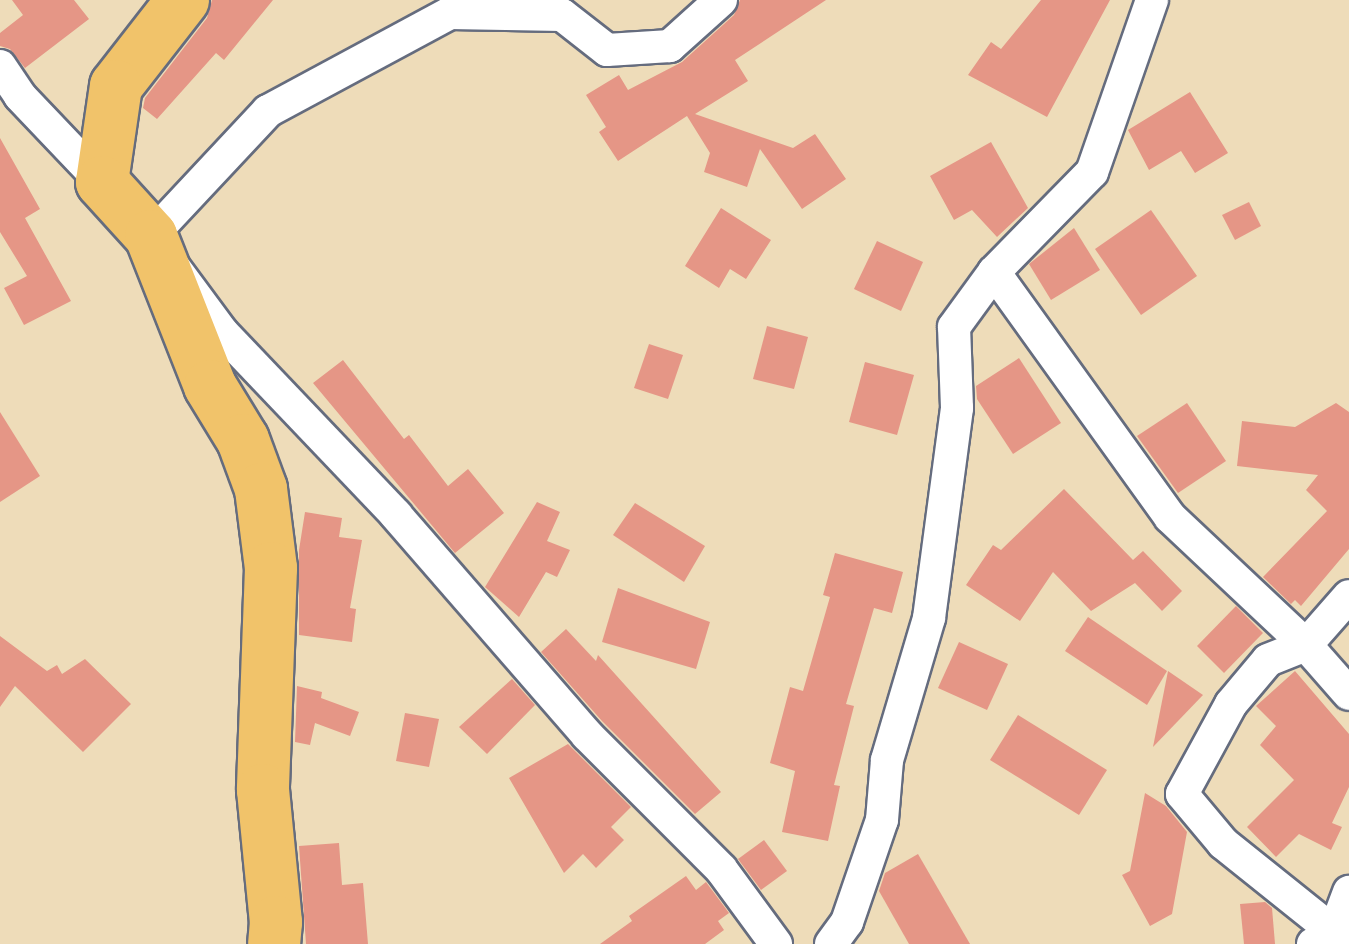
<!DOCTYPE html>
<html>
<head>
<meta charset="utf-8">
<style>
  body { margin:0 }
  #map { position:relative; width:1349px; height:944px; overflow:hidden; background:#eedcb9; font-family:Mali,sans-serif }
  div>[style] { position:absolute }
  .building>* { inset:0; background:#e59686 }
  .roads { filter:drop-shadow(2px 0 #656c7e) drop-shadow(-2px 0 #656c7e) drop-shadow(0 2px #656c7e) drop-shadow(0 -2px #656c7e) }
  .minor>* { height:32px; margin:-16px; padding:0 16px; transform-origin:16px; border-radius:16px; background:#fff }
  .trunk>* { height:52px; margin:-26px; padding:0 26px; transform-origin:26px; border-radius:26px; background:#f1c36a }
  span { translate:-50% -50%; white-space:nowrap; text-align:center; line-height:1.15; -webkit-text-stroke:8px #fff; paint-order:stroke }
</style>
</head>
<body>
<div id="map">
  <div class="building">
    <i style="clip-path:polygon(12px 0,74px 0,89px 19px,25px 68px,10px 49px,0 46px,0 33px,23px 15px)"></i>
    <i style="clip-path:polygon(212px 0,273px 0,224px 60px,216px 53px,157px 119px,143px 108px,145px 98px,207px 18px)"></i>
    <i style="clip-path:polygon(740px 0,826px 0,735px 60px,748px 81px,695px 114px,793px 148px,815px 134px,846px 179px,802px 209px,760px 149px,747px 187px,704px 172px,710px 153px,687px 116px,618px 161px,599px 132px,606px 127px,586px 95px,619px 75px,628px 90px,682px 62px,734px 15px)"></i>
    <i style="clip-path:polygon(1041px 0,1110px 0,1047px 117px,968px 75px,991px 42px,1001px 49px)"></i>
    <i style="clip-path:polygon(1190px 92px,1228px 153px,1195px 173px,1181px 151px,1149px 170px,1128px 130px)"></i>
    <i style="clip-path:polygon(0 138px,40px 209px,25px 218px,71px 301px,24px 325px,4px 288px,27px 276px,0 232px)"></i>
    <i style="clip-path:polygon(991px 142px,1028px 208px,997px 237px,972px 210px,954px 220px,930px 176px)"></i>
    <i style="clip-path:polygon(1249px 202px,1261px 226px,1235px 240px,1222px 215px)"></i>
    <i style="clip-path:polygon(721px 208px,771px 240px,746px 279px,730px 269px,719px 288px,685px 266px)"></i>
    <i style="clip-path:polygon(1151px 210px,1197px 276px,1141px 315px,1095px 249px)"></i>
    <i style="clip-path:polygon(1074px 228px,1100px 270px,1051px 300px,1029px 264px)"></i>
    <i style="clip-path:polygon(877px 241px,923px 262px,901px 311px,854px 289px)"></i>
    <i style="clip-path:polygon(767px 326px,808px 337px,794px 389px,753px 379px)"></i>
    <i style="clip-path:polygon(649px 344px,683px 355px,668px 399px,634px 388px)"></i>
    <i style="clip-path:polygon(1019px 358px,1061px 423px,1013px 454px,977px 399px,976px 386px)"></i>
    <i style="clip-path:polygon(343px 360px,404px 439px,409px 435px,448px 486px,468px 469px,504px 513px,455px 553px,313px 383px)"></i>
    <i style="clip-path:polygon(865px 362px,914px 375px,897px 435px,849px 422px)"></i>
    <i style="clip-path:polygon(1187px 403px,1226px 461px,1178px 493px,1137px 436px)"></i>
    <i style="clip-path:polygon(1336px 403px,1349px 412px,1349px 549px,1301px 606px,1295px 600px,1291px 604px,1263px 577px,1327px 511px,1306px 490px,1318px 475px,1237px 466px,1242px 421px,1295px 427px)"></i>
    <i style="clip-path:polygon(0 412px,40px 476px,0 502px)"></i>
    <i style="clip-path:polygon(1064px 489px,1133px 560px,1143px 551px,1182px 591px,1162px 611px,1135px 583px,1091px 611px,1053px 572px,1020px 621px,966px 585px,993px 545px,1001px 550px)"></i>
    <i style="clip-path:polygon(537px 502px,560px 512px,547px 541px,570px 550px,557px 577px,546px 572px,519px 617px,485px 587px)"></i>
    <i style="clip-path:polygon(635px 503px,705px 546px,684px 582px,613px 535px)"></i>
    <i style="clip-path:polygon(305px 512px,342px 518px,339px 537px,362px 540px,350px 608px,356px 609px,352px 642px,299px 635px,299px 550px)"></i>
    <i style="clip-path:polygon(835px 553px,903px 572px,892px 613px,874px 608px,846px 704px,854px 706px,834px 785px,840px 786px,828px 841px,782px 832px,795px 771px,770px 763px,790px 687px,803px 691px,830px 597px,823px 595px)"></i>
    <i style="clip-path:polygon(618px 588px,710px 622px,696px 669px,602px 642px)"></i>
    <i style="clip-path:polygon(1236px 606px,1263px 633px,1224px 673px,1197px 646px)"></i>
    <i style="clip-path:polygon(1088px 617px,1167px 671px,1147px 705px,1065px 651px)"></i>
    <i style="clip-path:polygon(566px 629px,596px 661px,598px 655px,721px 792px,695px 814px,602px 721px,541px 652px)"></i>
    <i style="clip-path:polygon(0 636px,47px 671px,57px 665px,62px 674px,85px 659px,131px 704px,83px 752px,15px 686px,0 707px)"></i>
    <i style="clip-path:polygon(959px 642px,1008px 664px,987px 710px,938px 688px)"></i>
    <i style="clip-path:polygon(1168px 671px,1203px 695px,1153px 747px)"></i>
    <i style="clip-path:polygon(1295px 671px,1349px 734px,1349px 787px,1332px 823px,1342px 827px,1331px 850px,1299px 834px,1276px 857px,1247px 827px,1294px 780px,1260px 745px,1276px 726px,1256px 706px)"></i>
    <i style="clip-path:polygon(512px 679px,535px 705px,487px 754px,459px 727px)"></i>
    <i style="clip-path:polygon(297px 686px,322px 692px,321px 698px,359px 712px,350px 736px,315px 723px,310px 745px,295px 742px)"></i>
    <i style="clip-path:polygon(405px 713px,439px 719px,429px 767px,396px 761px)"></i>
    <i style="clip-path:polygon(1018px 715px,1107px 770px,1079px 815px,990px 760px)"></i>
    <i style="clip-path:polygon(568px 744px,631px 807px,611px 827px,624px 840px,596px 868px,583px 854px,564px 873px,509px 778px)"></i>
    <i style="clip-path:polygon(1145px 793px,1166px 806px,1187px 832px,1172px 914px,1150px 926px,1122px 875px,1130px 871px)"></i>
    <i style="clip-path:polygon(764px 840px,787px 871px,761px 890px,738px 859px)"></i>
    <i style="clip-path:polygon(339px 843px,342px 885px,363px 883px,368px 944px,306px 944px,299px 846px)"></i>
    <i style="clip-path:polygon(918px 854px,970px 944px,909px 944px,879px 891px,885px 873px)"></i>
    <i style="clip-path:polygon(686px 876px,696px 890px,706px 882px,729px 913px,718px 921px,724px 930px,705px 944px,600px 944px,632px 921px,629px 916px)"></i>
    <i style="clip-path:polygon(1265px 902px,1272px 908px,1275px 944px,1244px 944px,1240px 904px)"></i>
  </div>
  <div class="roads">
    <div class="minor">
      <i style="left:721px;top:0;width:69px;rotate:138deg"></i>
      <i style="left:670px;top:46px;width:63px;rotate:176.4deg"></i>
      <i style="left:607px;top:50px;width:57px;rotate:-142.1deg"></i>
      <i style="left:562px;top:15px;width:112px;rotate:-179deg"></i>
      <i style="left:450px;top:13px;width:207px;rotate:151.7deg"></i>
      <i style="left:268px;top:111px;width:171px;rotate:133.1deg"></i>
      <i style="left:151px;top:236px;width:119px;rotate:53.5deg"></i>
      <i style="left:222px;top:332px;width:253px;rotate:46.4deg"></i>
      <i style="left:396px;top:515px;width:291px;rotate:49deg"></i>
      <i style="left:587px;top:735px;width:190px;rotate:45deg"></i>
      <i style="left:721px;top:869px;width:93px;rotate:53.7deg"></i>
      <i style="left:1152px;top:0;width:182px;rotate:109.2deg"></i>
      <i style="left:1092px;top:172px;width:140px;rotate:134.4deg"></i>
      <i style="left:994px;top:272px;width:302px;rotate:54.3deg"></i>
      <i style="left:1170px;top:517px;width:187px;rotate:43.3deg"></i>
      <i style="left:1306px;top:645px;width:65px;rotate:48.7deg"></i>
      <i style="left:0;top:66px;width:36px;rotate:56deg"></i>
      <i style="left:20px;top:96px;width:119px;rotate:46.4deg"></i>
      <i style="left:831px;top:944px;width:27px;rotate:-54deg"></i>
      <i style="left:847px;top:922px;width:108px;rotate:-71.1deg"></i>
      <i style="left:882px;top:820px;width:60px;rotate:-85.2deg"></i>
      <i style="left:887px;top:760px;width:148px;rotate:-73.5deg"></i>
      <i style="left:929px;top:618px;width:212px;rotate:-82.4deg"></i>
      <i style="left:957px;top:408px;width:81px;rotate:-92.1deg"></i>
      <i style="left:954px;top:327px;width:68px;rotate:-54deg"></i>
      <i style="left:1313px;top:944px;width:24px;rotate:-30deg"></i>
      <i style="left:1334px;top:932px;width:142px;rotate:-141.3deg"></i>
      <i style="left:1223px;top:843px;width:64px;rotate:-129.9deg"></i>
      <i style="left:1182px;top:794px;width:102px;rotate:-61.4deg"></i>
      <i style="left:1231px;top:704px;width:57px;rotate:-49.9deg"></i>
      <i style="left:1268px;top:660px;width:41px;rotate:-21.5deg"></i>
      <i style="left:1306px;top:645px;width:65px;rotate:-48.7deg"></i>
      <i style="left:1340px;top:944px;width:13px;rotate:-117deg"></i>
      <i style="left:1334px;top:932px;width:43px;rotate:-69.4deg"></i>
    </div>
    <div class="trunk">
      <i style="left:183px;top:0;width:109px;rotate:127.9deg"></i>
      <i style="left:116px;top:86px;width:97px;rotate:98.3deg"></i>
      <i style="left:102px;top:182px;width:73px;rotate:47.8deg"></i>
      <i style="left:151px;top:236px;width:161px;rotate:68.5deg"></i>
      <i style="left:210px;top:386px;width:63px;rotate:58.6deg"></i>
      <i style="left:243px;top:440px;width:52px;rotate:69.8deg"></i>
      <i style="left:261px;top:489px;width:80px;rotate:82.8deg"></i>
      <i style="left:271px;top:568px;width:222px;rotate:92.1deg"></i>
      <i style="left:263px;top:790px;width:133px;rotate:84.4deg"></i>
      <i style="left:276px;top:922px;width:22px;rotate:95deg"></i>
    </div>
  </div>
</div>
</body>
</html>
